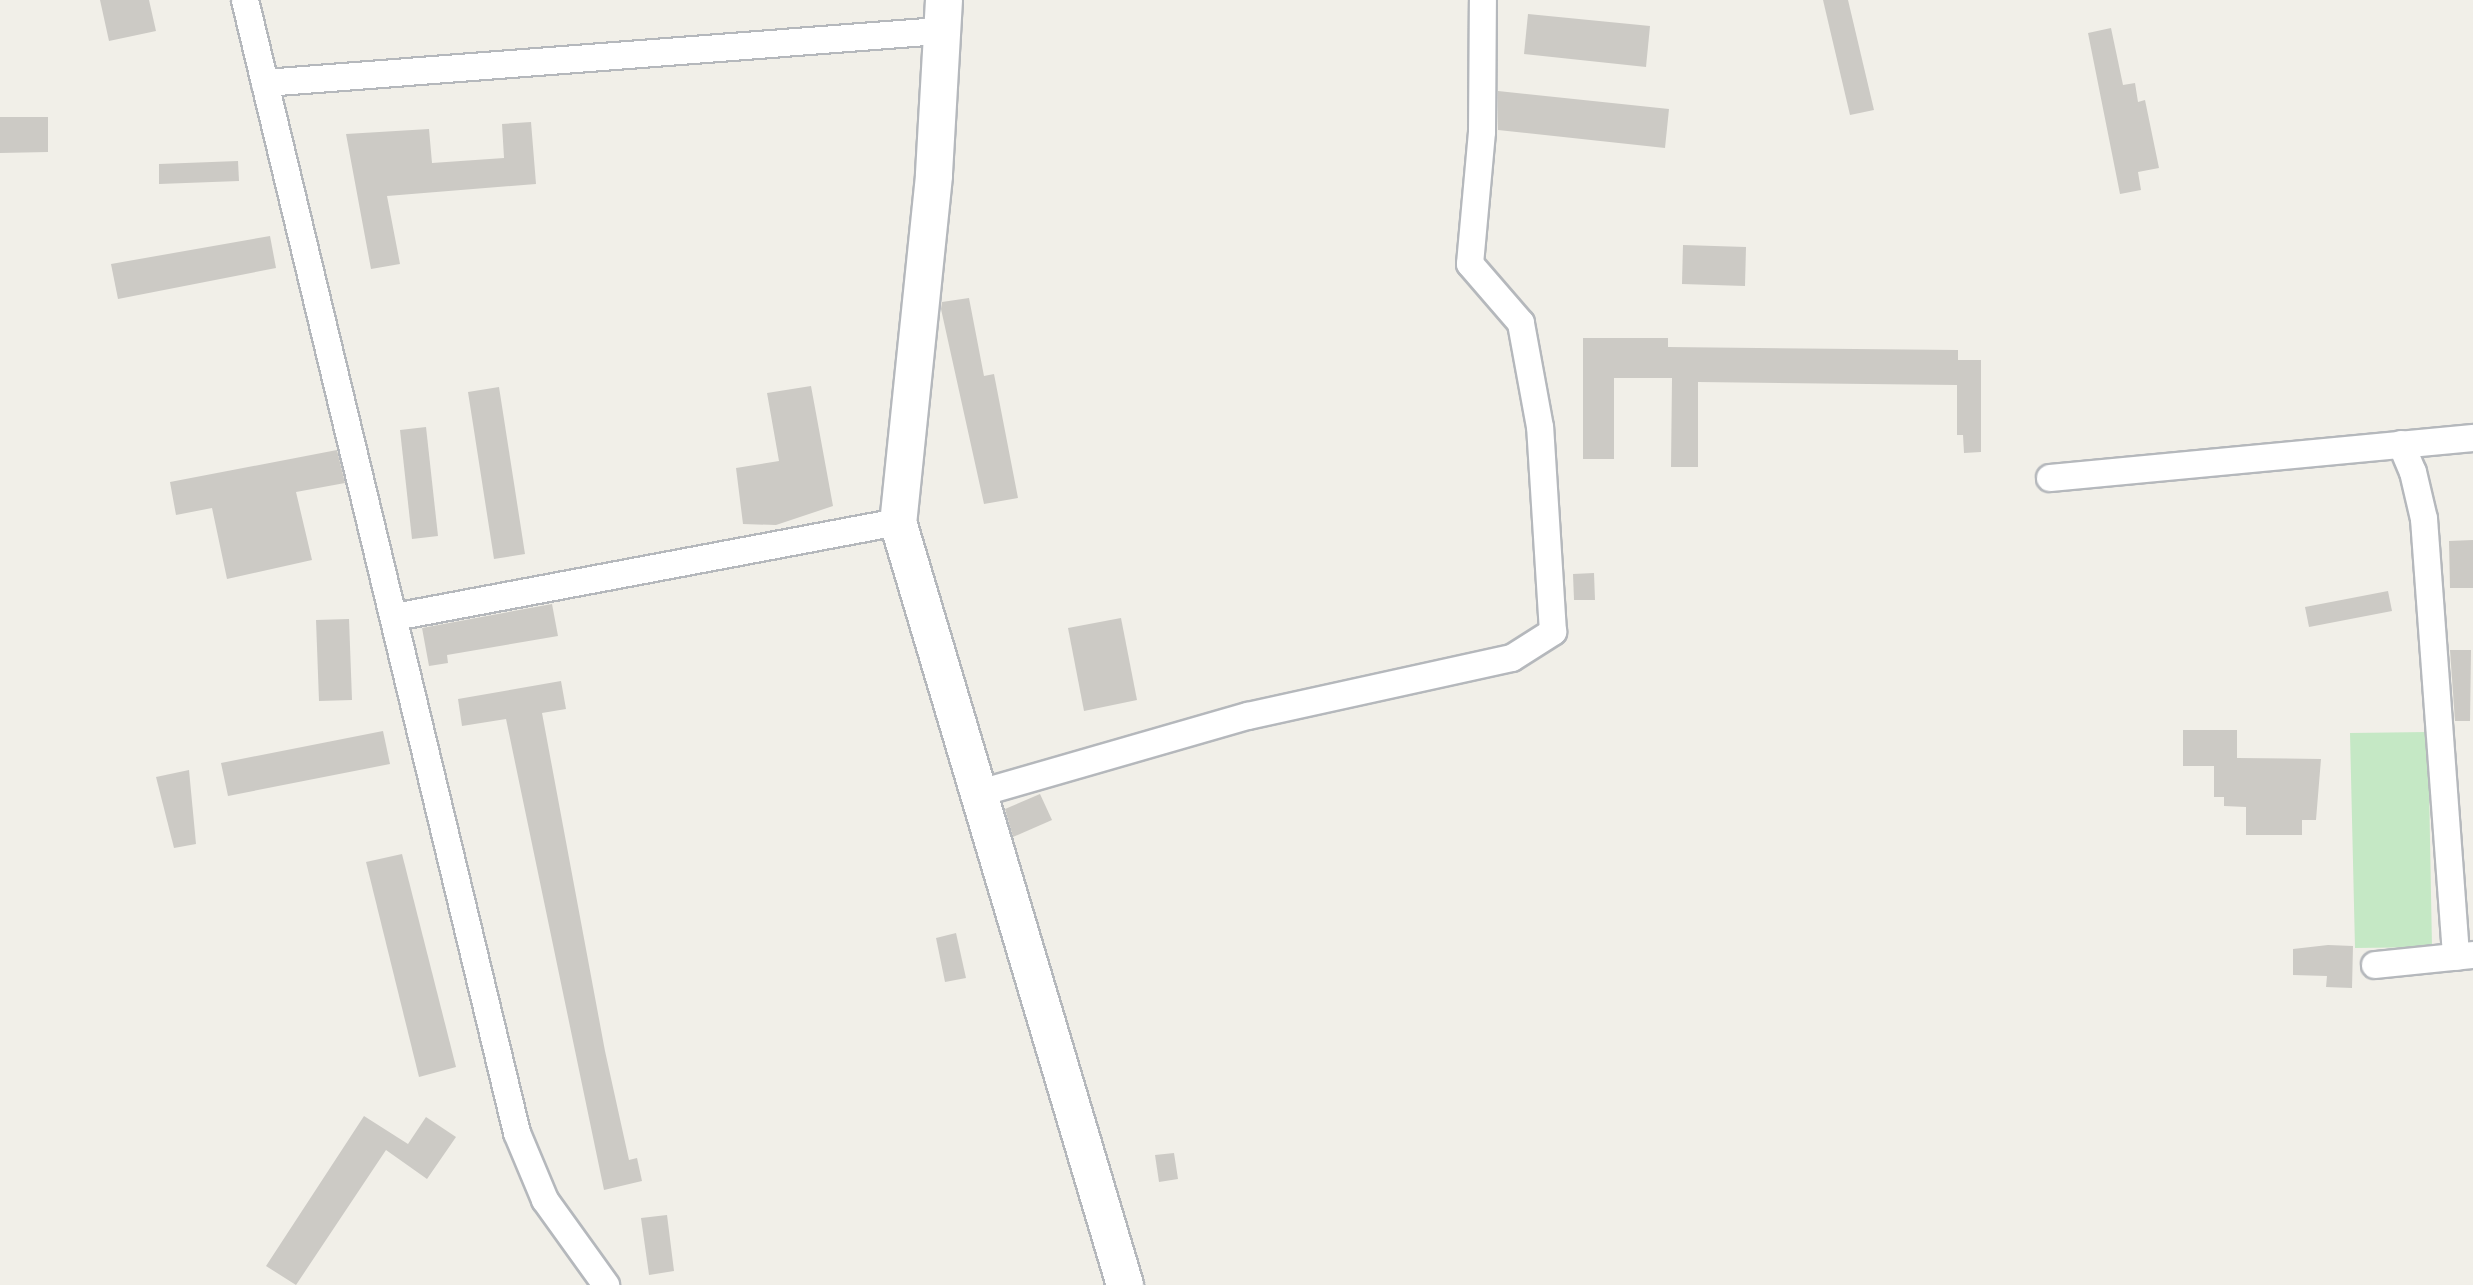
<!DOCTYPE html>
<html>
<head>
<meta charset="utf-8">
<style>
  body { margin:0 }
  #map { position:relative; width:2473px; height:1285px; overflow:hidden; background:#f1efe8; font-family:Poppins,sans-serif }
  div>[style] { position:absolute }
  .green>* { inset:0; background:#c5e8c5 }
  .building>* { inset:0; background:#cccac5 }
  .roads { filter:drop-shadow(2px 0 #b5b8bc) drop-shadow(-2px 0 #b5b8bc) drop-shadow(0 2px #b5b8bc) drop-shadow(0 -2px #b5b8bc) }
  .street>* { height:26px; margin:-13px; padding:0 13px; transform-origin:13px; border-radius:13px; background:#fff }
  .secondary>* { height:36px; margin:-18px; padding:0 18px; transform-origin:18px; border-radius:18px; background:#fff }
  span { translate:-50% -50%; white-space:nowrap; text-align:center; line-height:1.15; -webkit-text-stroke:7px #fff; paint-order:stroke }
</style>
</head>
<body>
<div id="map">
  <div class="green">
    <i style="clip-path:polygon(2428px 732px,2432px 947px,2355px 948px,2350px 733px)"></i>
  </div>
  <div class="building">
    <i style="clip-path:polygon(100px 0,149px 0,156px 31px,109px 41px)"></i>
    <i style="clip-path:polygon(1823px 0,1848px 0,1874px 110px,1850px 115px)"></i>
    <i style="clip-path:polygon(1528px 14px,1650px 26px,1646px 67px,1524px 54px)"></i>
    <i style="clip-path:polygon(2111px 28px,2123px 85px,2135px 83px,2138px 102px,2145px 100px,2159px 168px,2138px 172px,2141px 190px,2120px 194px,2088px 33px)"></i>
    <i style="clip-path:polygon(1498px 91px,1669px 109px,1665px 148px,1498px 130px)"></i>
    <i style="clip-path:polygon(0 117px,48px 117px,48px 152px,0 153px)"></i>
    <i style="clip-path:polygon(531px 122px,536px 184px,387px 196px,400px 264px,371px 269px,346px 134px,429px 129px,432px 163px,504px 158px,502px 124px)"></i>
    <i style="clip-path:polygon(238px 161px,239px 181px,159px 184px,159px 164px)"></i>
    <i style="clip-path:polygon(270px 236px,276px 268px,118px 299px,111px 264px)"></i>
    <i style="clip-path:polygon(1683px 245px,1746px 247px,1745px 286px,1682px 284px)"></i>
    <i style="clip-path:polygon(969px 298px,984px 376px,994px 374px,1018px 498px,984px 504px,941px 309px,942px 302px)"></i>
    <i style="clip-path:polygon(1583px 338px,1668px 338px,1668px 347px,1958px 350px,1958px 360px,1981px 360px,1981px 452px,1964px 453px,1963px 435px,1957px 435px,1957px 385px,1698px 382px,1698px 467px,1671px 467px,1672px 378px,1614px 378px,1614px 459px,1583px 459px)"></i>
    <i style="clip-path:polygon(811px 386px,833px 506px,776px 525px,743px 524px,736px 468px,779px 461px,767px 393px)"></i>
    <i style="clip-path:polygon(499px 387px,525px 554px,494px 559px,468px 392px)"></i>
    <i style="clip-path:polygon(426px 427px,438px 536px,412px 539px,400px 430px)"></i>
    <i style="clip-path:polygon(337px 450px,345px 483px,296px 492px,312px 560px,227px 579px,212px 508px,176px 515px,170px 482px)"></i>
    <i style="clip-path:polygon(2473px 540px,2473px 588px,2450px 588px,2449px 541px)"></i>
    <i style="clip-path:polygon(1594px 573px,1595px 600px,1574px 600px,1573px 574px)"></i>
    <i style="clip-path:polygon(2388px 591px,2392px 611px,2309px 627px,2305px 607px)"></i>
    <i style="clip-path:polygon(552px 604px,558px 636px,447px 655px,448px 663px,429px 666px,422px 628px)"></i>
    <i style="clip-path:polygon(1121px 618px,1137px 700px,1084px 711px,1068px 628px)"></i>
    <i style="clip-path:polygon(349px 619px,352px 700px,319px 701px,316px 620px)"></i>
    <i style="clip-path:polygon(2450px 650px,2471px 650px,2470px 721px,2455px 721px)"></i>
    <i style="clip-path:polygon(561px 681px,566px 709px,542px 713px,605px 1051px,629px 1160px,637px 1158px,642px 1181px,604px 1190px,506px 719px,462px 726px,458px 699px)"></i>
    <i style="clip-path:polygon(2183px 730px,2237px 730px,2237px 758px,2321px 759px,2316px 820px,2302px 820px,2302px 835px,2246px 835px,2246px 807px,2224px 806px,2224px 797px,2214px 797px,2214px 766px,2183px 766px)"></i>
    <i style="clip-path:polygon(383px 731px,390px 764px,228px 796px,221px 763px)"></i>
    <i style="clip-path:polygon(189px 770px,196px 844px,174px 848px,156px 777px)"></i>
    <i style="clip-path:polygon(1040px 794px,1052px 820px,1013px 837px,1005px 809px)"></i>
    <i style="clip-path:polygon(402px 854px,456px 1067px,419px 1077px,366px 862px)"></i>
    <i style="clip-path:polygon(956px 933px,966px 978px,945px 982px,936px 938px)"></i>
    <i style="clip-path:polygon(2328px 945px,2353px 946px,2352px 988px,2326px 987px,2327px 976px,2293px 975px,2293px 949px)"></i>
    <i style="clip-path:polygon(364px 1116px,408px 1144px,426px 1117px,456px 1137px,427px 1179px,386px 1150px,296px 1285px,266px 1266px)"></i>
    <i style="clip-path:polygon(1174px 1153px,1178px 1179px,1159px 1182px,1155px 1155px)"></i>
    <i style="clip-path:polygon(667px 1215px,674px 1271px,649px 1275px,641px 1218px)"></i>
  </div>
  <div class="roads">
    <div class="street">
      <i style="left:245px;top:0;width:1165px;rotate:76.5deg"></i>
      <i style="left:517px;top:1133px;width:73px;rotate:67.3deg"></i>
      <i style="left:545px;top:1200px;width:105px;rotate:54.3deg"></i>
      <i style="left:265px;top:83px;width:677px;rotate:-4.41deg"></i>
      <i style="left:2401px;top:444px;width:30px;rotate:67deg"></i>
      <i style="left:2413px;top:472px;width:48px;rotate:76.8deg"></i>
      <i style="left:2424px;top:519px;width:439px;rotate:85.8deg"></i>
      <i style="left:2050px;top:478px;width:425px;rotate:-5.4deg"></i>
      <i style="left:395px;top:617px;width:512px;rotate:-10.7deg"></i>
      <i style="left:977px;top:794px;width:282px;rotate:-16.1deg"></i>
      <i style="left:1248px;top:716px;width:270px;rotate:-12.4deg"></i>
      <i style="left:1512px;top:658px;width:49px;rotate:-32.4deg"></i>
      <i style="left:1553px;top:632px;width:205px;rotate:-93.6deg"></i>
      <i style="left:1540px;top:427px;width:106px;rotate:-100.4deg"></i>
      <i style="left:1521px;top:323px;width:78px;rotate:-130.8deg"></i>
      <i style="left:1470px;top:264px;width:133px;rotate:-84.8deg"></i>
      <i style="left:1482px;top:132px;width:132px;rotate:-89.6deg"></i>
      <i style="left:2375px;top:965px;width:99px;rotate:-5.8deg"></i>
    </div>
    <div class="secondary">
      <i style="left:944px;top:0;width:176px;rotate:93.3deg"></i>
      <i style="left:934px;top:176px;width:348px;rotate:95.9deg"></i>
      <i style="left:898px;top:522px;width:796px;rotate:73.43deg"></i>
    </div>
  </div>
</div>
</body>
</html>
